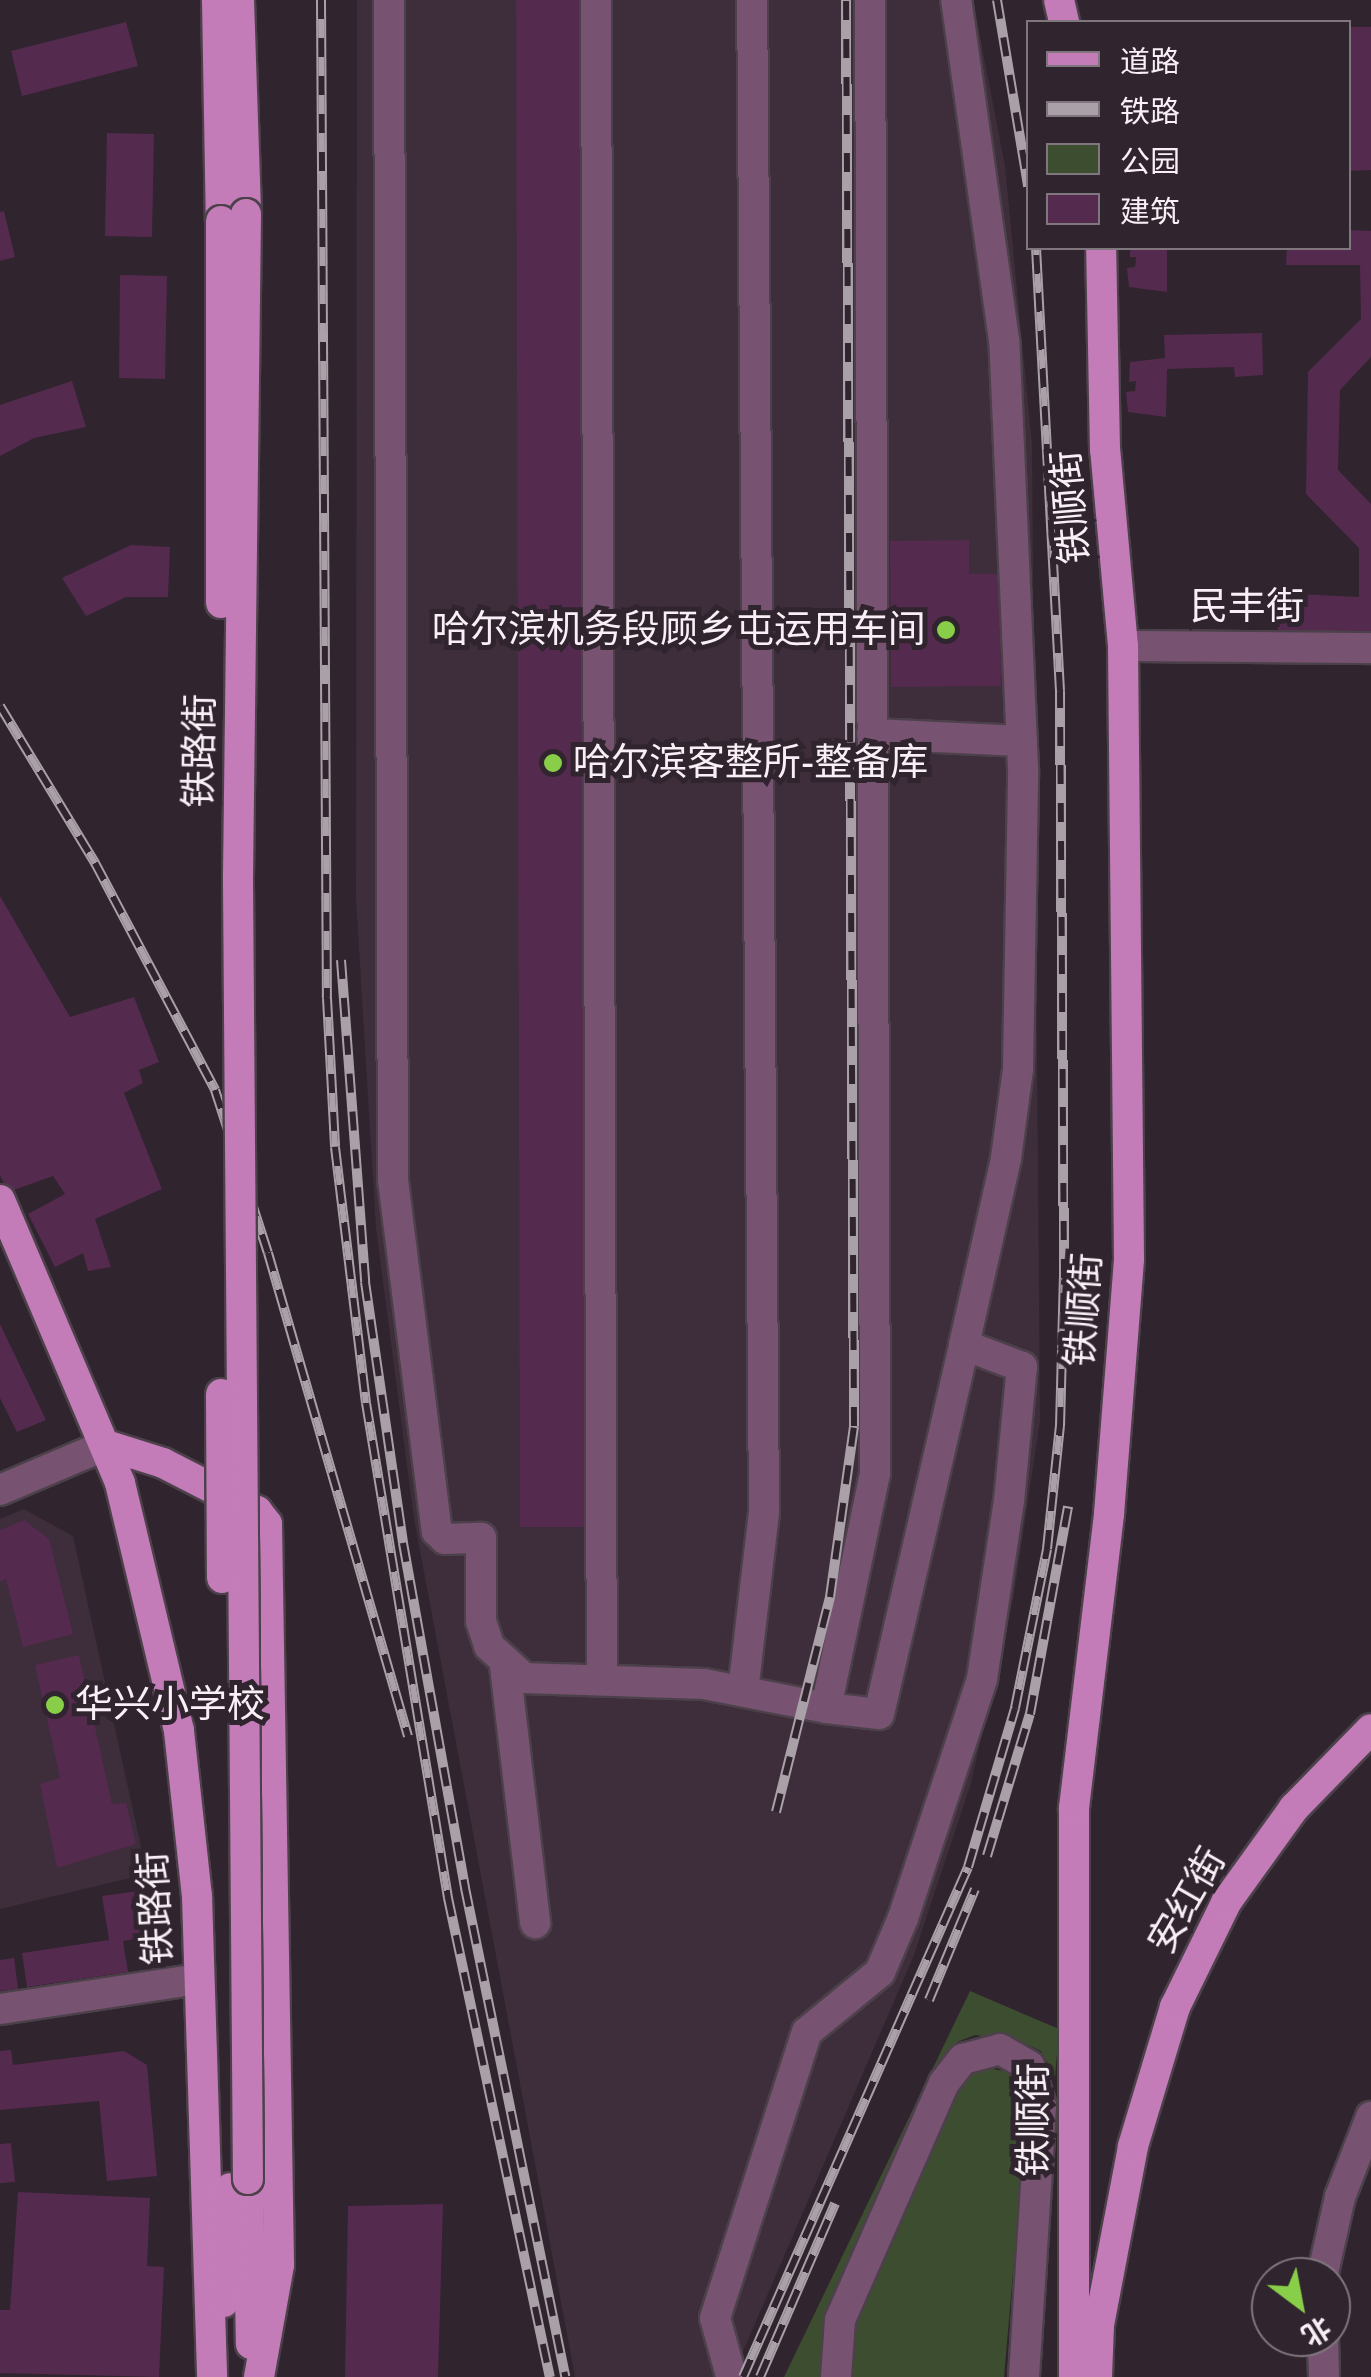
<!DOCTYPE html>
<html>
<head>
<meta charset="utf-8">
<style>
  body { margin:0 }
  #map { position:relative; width:1371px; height:2377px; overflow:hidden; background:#30242e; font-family:Signika,"Noto Sans SC",sans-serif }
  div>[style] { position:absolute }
  .built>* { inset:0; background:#3e2d3b }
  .green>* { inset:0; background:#3c4d30 }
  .building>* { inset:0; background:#542a4e }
  .roads { filter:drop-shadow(2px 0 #4c414a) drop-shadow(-2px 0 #4c414a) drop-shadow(0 2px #4c414a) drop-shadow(0 -2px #4c414a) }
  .minor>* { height:30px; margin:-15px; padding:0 15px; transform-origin:15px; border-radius:15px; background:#775371 }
  .major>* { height:30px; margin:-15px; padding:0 15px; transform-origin:15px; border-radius:15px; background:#c47cb9 }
  .rail>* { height:10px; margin-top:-5px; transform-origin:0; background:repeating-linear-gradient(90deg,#30242e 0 19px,#aaa1a8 0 38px); box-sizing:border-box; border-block:2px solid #aaa1a8 }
  .bridges { filter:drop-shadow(2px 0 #4c414a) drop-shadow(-2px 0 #4c414a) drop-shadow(0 2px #4c414a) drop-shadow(0 -2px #4c414a) }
  .major-bridge>* { height:30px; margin:-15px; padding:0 15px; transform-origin:15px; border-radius:15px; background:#c47cb9 }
  .dots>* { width:28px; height:28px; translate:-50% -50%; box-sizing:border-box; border:5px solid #30242e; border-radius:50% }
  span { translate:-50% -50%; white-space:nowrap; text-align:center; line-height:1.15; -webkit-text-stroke:10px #30242e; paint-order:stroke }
  .street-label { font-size:38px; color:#f8f0f6 }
  .poi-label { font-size:38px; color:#f8f0f6 }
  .right { translate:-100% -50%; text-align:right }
  .left { translate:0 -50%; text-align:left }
  .legend { position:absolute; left:1026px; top:20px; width:325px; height:230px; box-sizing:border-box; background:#30242e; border:2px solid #80767e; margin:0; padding:12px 18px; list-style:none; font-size:30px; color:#f8f0f6 }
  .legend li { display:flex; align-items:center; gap:20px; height:50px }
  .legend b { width:50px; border:2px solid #80767e }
  .north { position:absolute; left:1251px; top:2257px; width:100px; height:100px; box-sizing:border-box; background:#30242e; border:2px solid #80767e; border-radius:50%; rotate:148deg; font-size:28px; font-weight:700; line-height:40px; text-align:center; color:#f8f0f6 }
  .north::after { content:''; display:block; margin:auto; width:35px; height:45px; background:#89ce48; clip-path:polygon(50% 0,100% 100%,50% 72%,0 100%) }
</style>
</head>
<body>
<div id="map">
  <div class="built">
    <i style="clip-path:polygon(357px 0,973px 0,1005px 166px,1032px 444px,1040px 1421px,1014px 1595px,971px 1783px,914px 1955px,732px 2377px,575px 2377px,414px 1519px,376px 1228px,356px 899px)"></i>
    <i style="clip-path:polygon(24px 1509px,73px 1536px,147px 1874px,0 1909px,0 1519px)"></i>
  </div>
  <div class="green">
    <i style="clip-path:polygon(970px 1991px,1059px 2029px,1055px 2077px,1041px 2051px,1022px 2042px,975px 2035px,957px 2042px,940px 2066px,824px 2377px,784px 2377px)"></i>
    <i style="clip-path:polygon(979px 2067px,1011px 2072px,1028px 2100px,1004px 2377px,846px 2377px,858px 2307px,962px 2079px)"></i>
  </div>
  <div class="building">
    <i style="clip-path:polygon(516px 0,583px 0,591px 1527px,520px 1527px)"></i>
    <i style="clip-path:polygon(126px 22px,138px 66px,22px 96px,11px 51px)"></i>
    <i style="clip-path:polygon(1348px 27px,1371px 27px,1371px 170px,1348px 171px)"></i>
    <i style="clip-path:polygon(107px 133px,154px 134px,152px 237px,105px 236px)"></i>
    <i style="clip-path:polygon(4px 211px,15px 257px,0 261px,0 212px)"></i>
    <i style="clip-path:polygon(1348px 230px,1371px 231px,1371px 357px,1340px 390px,1338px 470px,1371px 504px,1371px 636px,1278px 635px,1276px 593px,1359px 597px,1359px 548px,1306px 494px,1308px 372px,1361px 319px,1360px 265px,1286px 265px,1287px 248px,1348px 248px)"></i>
    <i style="clip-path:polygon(1130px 248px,1167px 248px,1167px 292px,1129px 287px,1127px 268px,1135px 267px,1136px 257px,1130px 257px)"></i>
    <i style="clip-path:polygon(120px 275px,167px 276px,165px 379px,119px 378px)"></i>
    <i style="clip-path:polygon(1262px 333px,1263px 375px,1235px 377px,1234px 367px,1167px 369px,1166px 417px,1128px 412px,1126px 392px,1135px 391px,1136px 381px,1129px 382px,1130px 362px,1165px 358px,1164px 335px)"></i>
    <i style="clip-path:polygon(72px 381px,86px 427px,34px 438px,0 456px,0 405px)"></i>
    <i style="clip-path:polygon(969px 540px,969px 574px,1000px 574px,1001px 686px,891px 687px,890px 541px)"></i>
    <i style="clip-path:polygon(131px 545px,170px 547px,168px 597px,126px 597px,86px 616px,62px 578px)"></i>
    <i style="clip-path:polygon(0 896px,70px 1017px,134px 997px,159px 1062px,139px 1070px,143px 1083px,124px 1093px,162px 1189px,95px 1219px,111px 1267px,88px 1271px,83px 1253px,55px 1267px,28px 1214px,65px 1194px,53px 1176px,8px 1192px,0 1175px)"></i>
    <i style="clip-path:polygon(0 1324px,46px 1420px,17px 1432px,0 1398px)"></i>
    <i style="clip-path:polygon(24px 1520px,49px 1539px,73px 1634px,23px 1647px,6px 1579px,0 1582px,0 1530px)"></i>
    <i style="clip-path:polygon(79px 1655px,112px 1804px,126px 1803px,136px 1844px,57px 1868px,40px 1784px,60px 1778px,35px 1665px)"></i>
    <i style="clip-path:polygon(146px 1890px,153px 1936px,123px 1941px,128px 1972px,27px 1987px,22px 1953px,109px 1940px,102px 1896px)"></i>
    <i style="clip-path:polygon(14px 1958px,18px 1989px,0 1991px,0 1960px)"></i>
    <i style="clip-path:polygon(11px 2050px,13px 2065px,124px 2051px,147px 2065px,157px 2176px,107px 2181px,99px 2101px,0 2110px,0 2051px)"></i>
    <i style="clip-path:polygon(11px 2143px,15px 2182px,0 2183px,0 2144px)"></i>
    <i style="clip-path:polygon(18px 2192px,150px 2198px,147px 2266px,164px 2267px,159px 2377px,0 2373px,0 2310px,10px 2310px)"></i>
    <i style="clip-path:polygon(443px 2204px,438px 2377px,345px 2377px,348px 2206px)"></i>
  </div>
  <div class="roads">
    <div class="minor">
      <i style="left:389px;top:0;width:1180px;rotate:89.81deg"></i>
      <i style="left:393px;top:1180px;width:354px;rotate:82.9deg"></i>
      <i style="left:437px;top:1531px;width:11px;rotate:45deg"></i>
      <i style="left:445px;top:1539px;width:36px;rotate:-2deg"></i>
      <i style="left:481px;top:1538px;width:83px;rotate:90deg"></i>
      <i style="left:481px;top:1621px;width:26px;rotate:72deg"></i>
      <i style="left:489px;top:1646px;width:47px;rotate:42.4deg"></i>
      <i style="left:524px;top:1678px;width:180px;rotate:1.9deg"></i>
      <i style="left:704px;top:1684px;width:124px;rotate:11.1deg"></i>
      <i style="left:826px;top:1708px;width:240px;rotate:-78.2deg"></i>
      <i style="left:875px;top:1473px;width:1473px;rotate:-90.19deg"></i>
      <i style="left:596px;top:0;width:1680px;rotate:89.8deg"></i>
      <i style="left:1123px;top:646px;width:248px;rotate:0.5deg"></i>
      <i style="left:872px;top:734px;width:150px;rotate:2.7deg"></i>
      <i style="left:0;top:1490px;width:115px;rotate:-23deg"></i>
      <i style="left:505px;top:1666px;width:259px;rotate:83.3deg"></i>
      <i style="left:743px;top:1691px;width:180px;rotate:-83.3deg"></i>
      <i style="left:764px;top:1512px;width:1512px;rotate:-90.45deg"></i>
      <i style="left:826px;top:1708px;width:53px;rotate:6.5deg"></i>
      <i style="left:879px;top:1714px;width:379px;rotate:-77deg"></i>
      <i style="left:0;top:2009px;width:194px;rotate:-8.6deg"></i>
      <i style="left:1322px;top:2277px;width:82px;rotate:-77.3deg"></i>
      <i style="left:1340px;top:2197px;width:86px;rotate:-68.8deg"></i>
      <i style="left:1323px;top:2337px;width:40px;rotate:88.6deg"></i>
      <i style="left:730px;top:2372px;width:56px;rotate:-105.5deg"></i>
      <i style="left:715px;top:2318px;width:300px;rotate:-72.2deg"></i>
      <i style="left:807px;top:2032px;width:94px;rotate:-39.4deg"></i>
      <i style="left:880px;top:1972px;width:59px;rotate:-66.9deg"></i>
      <i style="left:903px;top:1918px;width:252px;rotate:-71.7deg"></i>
      <i style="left:982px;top:1679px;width:180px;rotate:-81.4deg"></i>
      <i style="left:1009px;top:1501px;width:135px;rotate:-84.5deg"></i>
      <i style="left:1022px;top:1367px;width:62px;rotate:-159.2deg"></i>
      <i style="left:964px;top:1345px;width:192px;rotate:-77.3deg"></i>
      <i style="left:1006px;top:1158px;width:90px;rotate:-82.3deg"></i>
      <i style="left:1018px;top:1069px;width:300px;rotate:-89deg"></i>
      <i style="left:1023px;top:769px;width:429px;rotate:-92.5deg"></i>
      <i style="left:1004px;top:340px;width:343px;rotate:-98deg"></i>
      <i style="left:836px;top:2377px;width:57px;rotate:-86deg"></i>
      <i style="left:840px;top:2320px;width:259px;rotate:-66.3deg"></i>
      <i style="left:944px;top:2083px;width:31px;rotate:-52deg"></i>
      <i style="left:963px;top:2059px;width:38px;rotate:-15deg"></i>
      <i style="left:1000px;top:2049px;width:34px;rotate:30deg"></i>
      <i style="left:1029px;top:2066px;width:42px;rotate:73.3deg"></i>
      <i style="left:1041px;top:2106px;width:272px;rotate:93.6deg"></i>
    </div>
    <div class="major">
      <i style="left:217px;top:0;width:221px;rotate:89deg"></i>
      <i style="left:239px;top:0;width:214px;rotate:88.1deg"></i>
      <i style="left:1059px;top:0;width:23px;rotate:77deg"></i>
      <i style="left:0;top:1200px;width:307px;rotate:67deg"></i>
      <i style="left:120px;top:1483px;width:255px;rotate:76.6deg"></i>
      <i style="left:179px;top:1731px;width:166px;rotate:83.8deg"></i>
      <i style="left:197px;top:1896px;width:481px;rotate:88.2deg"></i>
      <i style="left:106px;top:1445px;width:60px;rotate:17.5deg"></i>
      <i style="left:163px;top:1463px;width:106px;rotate:27.1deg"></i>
      <i style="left:257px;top:1511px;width:16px;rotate:52deg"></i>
      <i style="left:267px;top:1524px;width:741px;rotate:89.07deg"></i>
      <i style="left:279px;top:2265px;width:114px;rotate:100.1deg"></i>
      <i style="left:248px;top:2179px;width:165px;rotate:89deg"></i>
      <i style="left:224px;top:2302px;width:114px;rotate:-87deg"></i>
      <i style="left:1074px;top:2377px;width:569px;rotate:-90deg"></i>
      <i style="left:1074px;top:1808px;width:296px;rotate:-83.2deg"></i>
      <i style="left:1109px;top:1514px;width:256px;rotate:-85.5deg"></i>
      <i style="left:1129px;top:1259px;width:613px;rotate:-90.56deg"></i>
      <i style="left:1123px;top:646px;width:197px;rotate:-95.2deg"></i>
      <i style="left:1105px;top:450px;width:202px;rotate:-91.1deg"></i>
      <i style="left:1097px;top:2377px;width:52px;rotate:-87.8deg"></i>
      <i style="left:1099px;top:2325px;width:182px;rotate:-79.2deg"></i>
      <i style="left:1133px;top:2146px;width:145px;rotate:-73.2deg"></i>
      <i style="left:1175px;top:2007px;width:118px;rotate:-63.9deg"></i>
      <i style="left:1227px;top:1901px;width:115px;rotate:-54.2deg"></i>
      <i style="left:1294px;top:1808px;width:110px;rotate:-45.7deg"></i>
    </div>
  </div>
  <div class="rail">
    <i style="left:321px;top:0;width:998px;rotate:89.66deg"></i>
    <i style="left:327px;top:998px;width:149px;rotate:86.9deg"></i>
    <i style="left:335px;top:1147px;width:258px;rotate:83.1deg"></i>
    <i style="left:366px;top:1403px;width:502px;rotate:80.59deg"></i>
    <i style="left:448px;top:1898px;width:490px;rotate:78deg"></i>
    <i style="left:997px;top:0;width:189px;rotate:80.5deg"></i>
    <i style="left:0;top:706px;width:184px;rotate:58.8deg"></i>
    <i style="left:95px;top:863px;width:257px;rotate:62.1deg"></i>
    <i style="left:215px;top:1090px;width:171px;rotate:72deg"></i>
    <i style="left:268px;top:1253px;width:503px;rotate:73.84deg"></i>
    <i style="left:341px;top:960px;width:323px;rotate:85.7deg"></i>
    <i style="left:365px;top:1282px;width:264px;rotate:81.7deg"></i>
    <i style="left:403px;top:1543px;width:351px;rotate:79.8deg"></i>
    <i style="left:465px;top:1888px;width:499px;rotate:78.4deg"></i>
    <i style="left:776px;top:1812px;width:222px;rotate:-75.9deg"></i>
    <i style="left:830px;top:1597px;width:173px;rotate:-82deg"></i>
    <i style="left:854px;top:1426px;width:1426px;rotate:-90.32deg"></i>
    <i style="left:987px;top:1856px;width:148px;rotate:-73.2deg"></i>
    <i style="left:1030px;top:1714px;width:211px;rotate:-79.6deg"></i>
    <i style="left:929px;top:2000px;width:120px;rotate:-67.5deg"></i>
    <i style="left:743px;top:2377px;width:557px;rotate:-66.19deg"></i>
    <i style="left:968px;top:1867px;width:166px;rotate:-73.5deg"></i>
    <i style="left:1015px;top:1708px;width:162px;rotate:-78.6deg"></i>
    <i style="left:1047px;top:1549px;width:124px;rotate:-84deg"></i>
    <i style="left:1060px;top:1426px;width:148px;rotate:-88.5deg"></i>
    <i style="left:1064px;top:1278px;width:587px;rotate:-90.39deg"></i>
    <i style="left:1060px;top:691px;width:444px;rotate:-93.1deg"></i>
    <i style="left:760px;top:2377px;width:189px;rotate:-66.6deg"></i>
  </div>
  <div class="bridges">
    <div class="major-bridge">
      <i style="left:246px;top:214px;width:667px;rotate:90.69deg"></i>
      <i style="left:238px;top:881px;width:1298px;rotate:89.56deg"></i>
      <i style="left:221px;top:221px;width:382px;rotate:90deg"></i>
      <i style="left:221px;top:1394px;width:184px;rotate:89.7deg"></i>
    </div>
  </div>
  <div class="dots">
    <i style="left:946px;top:630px;background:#89ce48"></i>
    <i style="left:553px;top:763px;background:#89ce48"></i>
    <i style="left:55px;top:1705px;background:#89ce48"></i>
  </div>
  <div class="street-label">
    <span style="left:1071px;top:507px;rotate:-95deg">铁顺街</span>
    <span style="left:1247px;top:607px">民丰街</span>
    <span style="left:200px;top:751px;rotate:-89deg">铁路街</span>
    <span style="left:1084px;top:1310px;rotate:-86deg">铁顺街</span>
    <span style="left:1187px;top:1901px;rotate:-60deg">安红街</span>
    <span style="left:156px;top:1908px;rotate:-93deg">铁路街</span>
    <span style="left:1034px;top:2120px;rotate:-90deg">铁顺街</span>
  </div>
  <div class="poi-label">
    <span class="right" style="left:926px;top:630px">哈尔滨机务段顾乡屯运用车间</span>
    <span class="left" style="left:573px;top:763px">哈尔滨客整所-整备库</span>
    <span class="left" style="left:75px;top:1705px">华兴小学校</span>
  </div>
  <ul class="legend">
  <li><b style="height:12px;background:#c47cb9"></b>道路</li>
  <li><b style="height:12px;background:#aaa1a8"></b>铁路</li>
  <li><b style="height:28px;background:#3c4d30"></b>公园</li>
  <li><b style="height:28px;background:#542a4e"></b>建筑</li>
  </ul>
  <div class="north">北</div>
</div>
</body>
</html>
